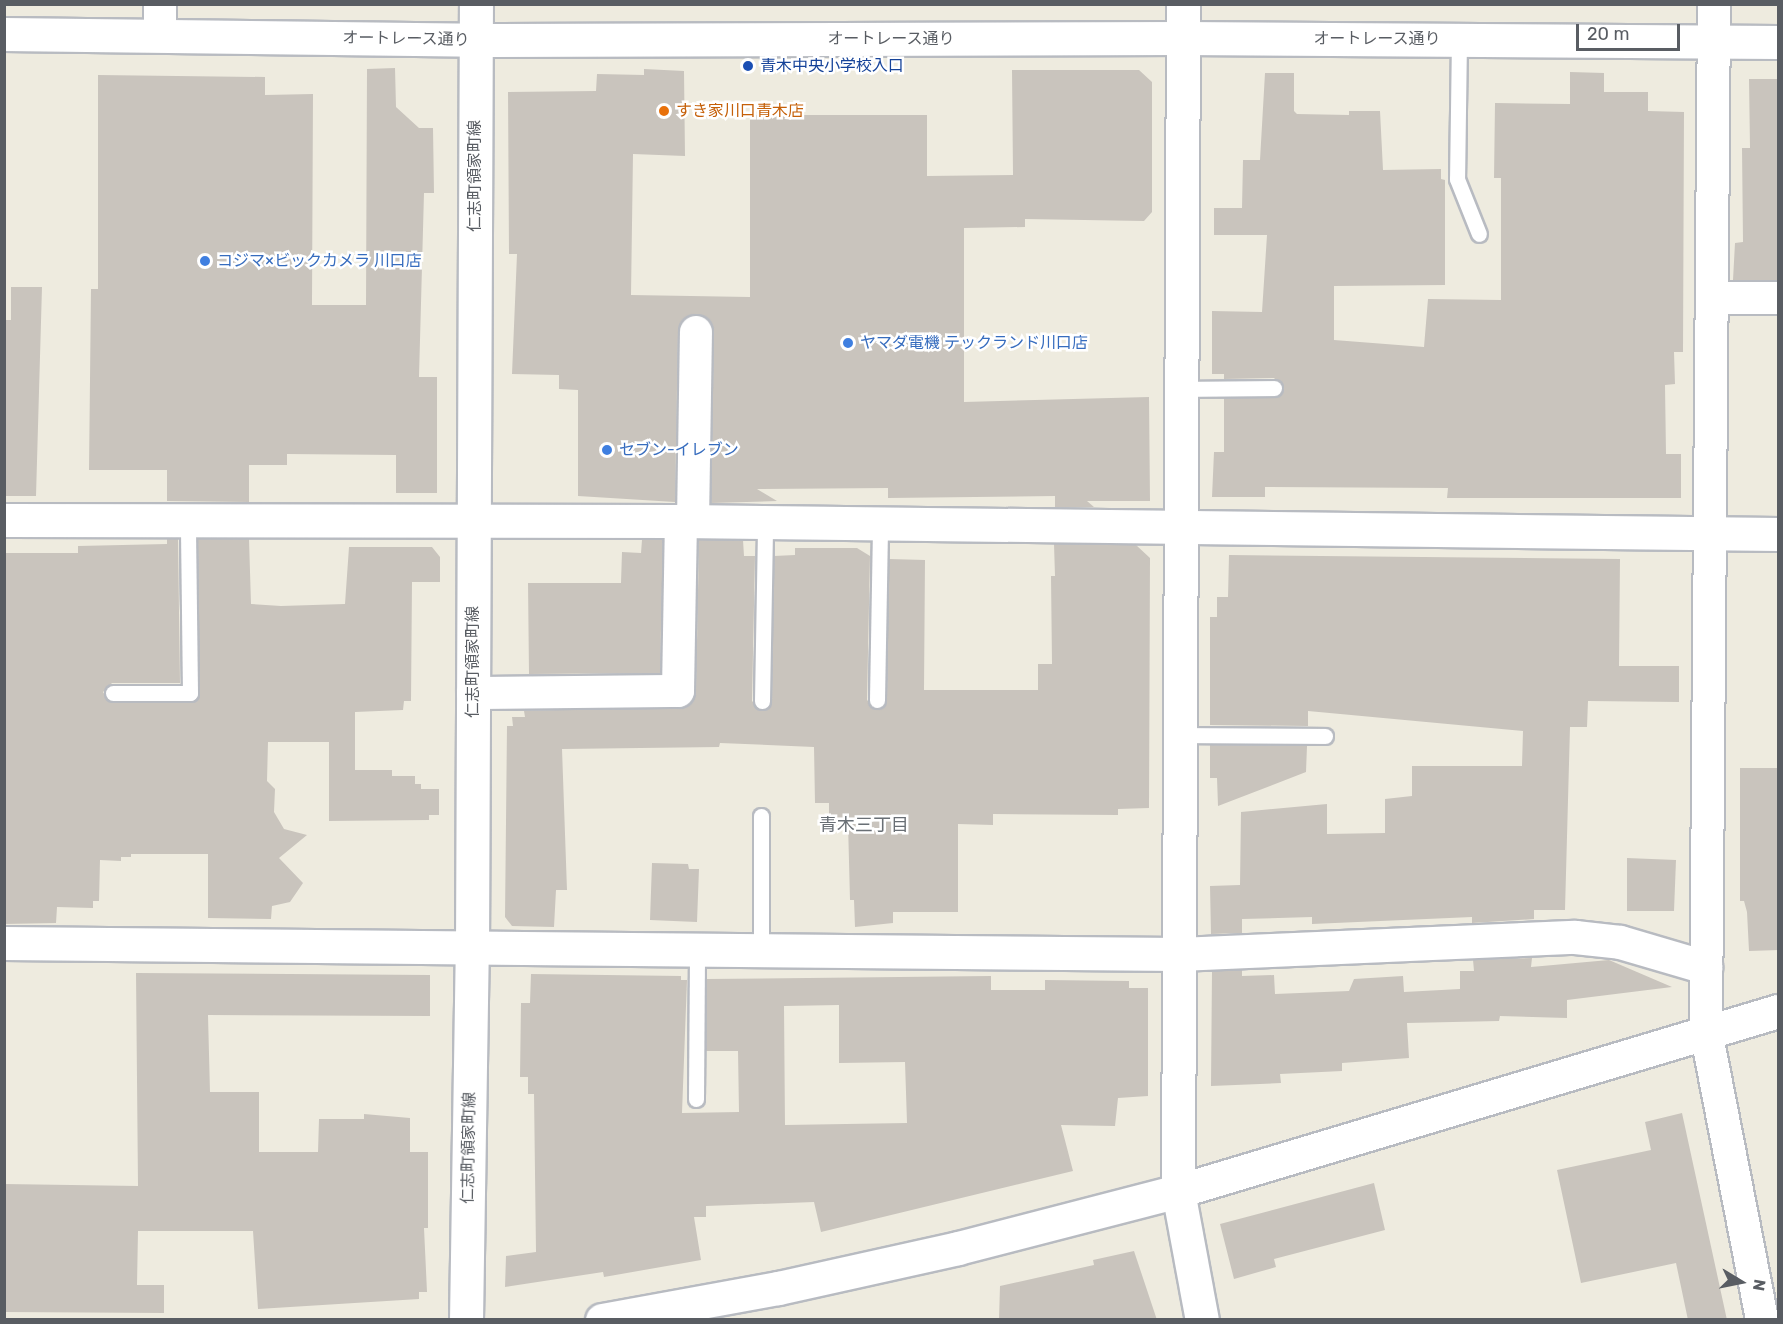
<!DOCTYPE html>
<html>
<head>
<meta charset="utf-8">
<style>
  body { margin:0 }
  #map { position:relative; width:1783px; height:1324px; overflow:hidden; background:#eeebdf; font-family:Rubik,"Noto Sans JP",sans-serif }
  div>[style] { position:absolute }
  .building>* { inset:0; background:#c9c4bd }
  .roads { filter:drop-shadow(2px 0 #b8bbc1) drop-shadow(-2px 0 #b8bbc1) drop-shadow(0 2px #b8bbc1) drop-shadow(0 -2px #b8bbc1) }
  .lane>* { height:15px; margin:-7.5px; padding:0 7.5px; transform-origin:7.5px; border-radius:7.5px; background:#fff }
  .street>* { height:32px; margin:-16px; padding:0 16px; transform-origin:16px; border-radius:16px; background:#fff }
  .secondary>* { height:33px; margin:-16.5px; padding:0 16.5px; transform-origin:16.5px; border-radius:16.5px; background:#fff }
  .dots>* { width:16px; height:16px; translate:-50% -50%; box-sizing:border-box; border:3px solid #fff; border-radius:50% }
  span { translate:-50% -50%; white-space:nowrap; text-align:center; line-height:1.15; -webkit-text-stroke:5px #fff; paint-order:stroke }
  .street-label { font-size:16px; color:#595d63 }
  .transit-label { font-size:16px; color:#164399 }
  .left { translate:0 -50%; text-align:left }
  .food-label { font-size:16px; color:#c56008 }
  .shop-label { font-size:16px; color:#366cbe }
  .neighbourhood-label { font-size:18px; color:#696f75 }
  .frame { position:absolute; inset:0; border:6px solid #595d63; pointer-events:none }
  .north { position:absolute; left:1711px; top:1252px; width:60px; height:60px; -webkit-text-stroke:4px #fff; paint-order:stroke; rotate:100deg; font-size:16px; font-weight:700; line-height:24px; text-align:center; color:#595d63 }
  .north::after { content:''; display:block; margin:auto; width:21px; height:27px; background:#595d63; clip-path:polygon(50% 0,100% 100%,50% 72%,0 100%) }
  .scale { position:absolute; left:1576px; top:24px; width:104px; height:27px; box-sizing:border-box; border:3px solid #595d63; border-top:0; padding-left:8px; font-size:18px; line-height:21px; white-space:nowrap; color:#595d63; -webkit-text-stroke:4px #fff; paint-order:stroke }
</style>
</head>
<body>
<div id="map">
  <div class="building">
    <i style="clip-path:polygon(395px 68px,396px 107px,419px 128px,433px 128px,434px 193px,424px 193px,419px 377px,437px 377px,437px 493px,396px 493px,396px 455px,287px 454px,287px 465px,249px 465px,249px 502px,167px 501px,167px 470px,89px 470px,91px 289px,98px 289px,98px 75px,265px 77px,265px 95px,313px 94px,312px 305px,366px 305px,367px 69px)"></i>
    <i style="clip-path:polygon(644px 69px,684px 71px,685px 156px,633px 154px,631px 295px,750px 297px,750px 115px,927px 115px,927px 176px,1013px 175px,1012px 70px,1139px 70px,1152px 82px,1152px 212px,1144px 221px,1025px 219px,1025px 227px,964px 228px,964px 402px,1149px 397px,1150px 501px,1087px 501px,1094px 507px,1055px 507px,1055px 496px,888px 498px,888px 488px,757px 489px,777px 501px,711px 503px,714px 332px,706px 317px,696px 314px,681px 322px,678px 332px,675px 502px,578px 496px,578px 390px,559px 389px,559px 375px,512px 374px,517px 254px,509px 254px,508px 92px,596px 91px,597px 74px,644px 75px)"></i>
    <i style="clip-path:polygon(1570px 72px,1604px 73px,1604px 92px,1648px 92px,1648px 111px,1684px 112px,1683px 352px,1674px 352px,1675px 384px,1665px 385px,1666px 454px,1681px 454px,1681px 498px,1447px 498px,1448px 488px,1265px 487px,1265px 497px,1212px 497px,1214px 452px,1224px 452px,1224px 398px,1275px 398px,1284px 388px,1274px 378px,1224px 379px,1224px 374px,1212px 374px,1212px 311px,1262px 312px,1267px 235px,1214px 235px,1214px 208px,1242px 208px,1243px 160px,1260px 160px,1265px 73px,1294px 73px,1294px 111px,1297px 114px,1349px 115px,1349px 111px,1380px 111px,1383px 170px,1441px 169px,1441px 179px,1445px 180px,1445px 285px,1334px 286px,1334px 340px,1424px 347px,1428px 299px,1501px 300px,1501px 178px,1494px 178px,1495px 103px,1570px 104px)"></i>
    <i style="clip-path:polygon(1749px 79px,1779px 79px,1779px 280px,1733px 280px,1735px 243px,1743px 242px,1742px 148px,1750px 148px)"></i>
    <i style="clip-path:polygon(11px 287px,42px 287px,36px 496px,4px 496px,4px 320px,11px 320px)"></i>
    <i style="clip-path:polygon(167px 539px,178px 539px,180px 683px,112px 683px,103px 692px,109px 702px,190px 703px,199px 697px,198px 539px,249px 539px,251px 604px,281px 606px,345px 604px,349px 547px,432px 547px,440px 557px,440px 582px,412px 582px,411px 701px,404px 701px,403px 710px,355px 712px,355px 770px,392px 770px,392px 776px,415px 776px,415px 784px,421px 784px,421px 789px,439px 789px,439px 815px,429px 815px,429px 820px,329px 821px,329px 742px,268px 742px,267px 781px,275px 789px,274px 812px,284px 829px,307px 835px,279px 858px,303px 883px,290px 902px,272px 906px,271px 919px,208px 918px,208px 854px,131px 854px,131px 857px,121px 857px,121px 861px,100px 860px,99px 901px,93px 901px,93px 908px,57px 907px,56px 923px,4px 924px,4px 553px,78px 553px,78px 546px,167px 544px)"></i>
    <i style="clip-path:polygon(642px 540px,663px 540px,660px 673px,529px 674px,528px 583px,621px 583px,622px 552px,641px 553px)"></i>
    <i style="clip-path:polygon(699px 540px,743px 540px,744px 556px,755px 556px,752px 701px,762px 711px,772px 701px,774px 556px,795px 555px,795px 548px,857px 548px,870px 556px,867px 700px,877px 710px,887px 700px,889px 559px,925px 560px,924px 690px,1038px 690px,1038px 664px,1052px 664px,1051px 576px,1055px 576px,1054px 544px,1136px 545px,1150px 558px,1149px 808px,1118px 809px,1118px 815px,993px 814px,993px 825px,958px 824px,958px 912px,893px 912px,893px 923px,855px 927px,854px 900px,850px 900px,848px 823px,829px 823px,829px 803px,815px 803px,814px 747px,720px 743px,719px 747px,562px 749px,567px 890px,556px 890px,554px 927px,512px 926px,505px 917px,507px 726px,513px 726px,512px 717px,525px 717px,524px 711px,687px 706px,696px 691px)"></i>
    <i style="clip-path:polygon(1229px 555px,1620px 559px,1619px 666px,1679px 666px,1679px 702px,1588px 701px,1587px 727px,1570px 727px,1565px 910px,1534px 910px,1534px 919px,1472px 923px,1472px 917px,1312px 924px,1312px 917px,1242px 919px,1242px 933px,1211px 934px,1210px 886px,1240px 885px,1241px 812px,1327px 804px,1327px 834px,1385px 833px,1385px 799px,1412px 796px,1412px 766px,1522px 766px,1523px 731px,1308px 711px,1308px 726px,1210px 725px,1210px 617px,1217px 617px,1217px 597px,1228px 597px)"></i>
    <i style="clip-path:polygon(1210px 745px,1307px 746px,1306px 772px,1218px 806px,1217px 778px,1210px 778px)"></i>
    <i style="clip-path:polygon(1740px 768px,1779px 768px,1779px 950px,1749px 951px,1747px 912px,1744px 901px,1740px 901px)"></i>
    <i style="clip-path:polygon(1627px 858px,1676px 860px,1674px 911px,1627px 911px)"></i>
    <i style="clip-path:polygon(652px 863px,688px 864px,689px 869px,699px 869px,697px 922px,650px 920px)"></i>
    <i style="clip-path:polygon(1532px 958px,1531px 967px,1609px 960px,1672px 987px,1567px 1000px,1567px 1018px,1500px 1016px,1499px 1021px,1407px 1023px,1409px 1058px,1342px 1063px,1342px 1071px,1280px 1074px,1281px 1083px,1211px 1086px,1212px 971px,1242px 970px,1242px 976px,1274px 975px,1275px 994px,1349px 991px,1354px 979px,1403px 976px,1404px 992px,1460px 989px,1460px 971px,1474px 971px,1473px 960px)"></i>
    <i style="clip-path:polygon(136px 973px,430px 975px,430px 1016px,208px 1015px,210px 1092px,259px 1092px,259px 1152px,318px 1152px,319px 1119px,364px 1119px,364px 1114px,410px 1118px,410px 1152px,428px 1152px,428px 1228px,424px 1228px,427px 1292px,419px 1292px,419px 1299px,258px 1309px,253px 1231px,138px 1231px,137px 1285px,164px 1285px,164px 1313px,4px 1312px,4px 1184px,138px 1186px)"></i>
    <i style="clip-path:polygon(evenodd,531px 974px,681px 976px,681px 980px,687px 980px,682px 1113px,739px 1112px,738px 1051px,706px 1051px,707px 979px,991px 976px,991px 990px,1045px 990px,1045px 980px,1129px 981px,1129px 988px,1148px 988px,1148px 1096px,1118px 1098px,1115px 1126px,1061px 1125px,1073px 1171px,821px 1232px,814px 1202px,706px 1206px,706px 1217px,694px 1217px,701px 1260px,604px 1277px,603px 1272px,505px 1287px,506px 1256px,536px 1252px,534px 1094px,528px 1094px,528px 1077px,520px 1077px,521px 1003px,530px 1003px,531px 974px,839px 1005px,839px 1063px,905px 1062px,907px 1123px,785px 1125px,784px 1006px,839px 1005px)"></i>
    <i style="clip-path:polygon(1682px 1113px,1727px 1320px,1688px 1320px,1676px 1263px,1581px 1283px,1557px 1170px,1651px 1150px,1645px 1122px)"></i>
    <i style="clip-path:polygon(1374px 1183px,1385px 1230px,1274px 1259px,1276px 1267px,1234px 1279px,1220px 1224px)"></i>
    <i style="clip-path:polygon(1134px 1251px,1157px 1320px,999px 1320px,1000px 1286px,1094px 1265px,1093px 1260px)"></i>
  </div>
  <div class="roads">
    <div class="lane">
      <i style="left:1459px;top:39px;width:140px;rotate:90.8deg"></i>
      <i style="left:1457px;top:179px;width:59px;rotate:68.2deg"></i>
      <i style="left:1180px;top:389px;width:94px;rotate:-0.6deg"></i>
      <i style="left:113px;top:693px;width:77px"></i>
      <i style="left:190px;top:693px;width:174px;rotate:-90.7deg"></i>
      <i style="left:877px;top:700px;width:176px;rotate:-89deg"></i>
      <i style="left:762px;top:701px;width:179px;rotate:-89deg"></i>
      <i style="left:1180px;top:735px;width:145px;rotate:0.4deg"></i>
      <i style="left:761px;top:952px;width:136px;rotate:-90deg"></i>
      <i style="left:696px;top:1099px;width:148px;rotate:-89.6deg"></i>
    </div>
    <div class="street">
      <i style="left:160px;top:4px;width:31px;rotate:90deg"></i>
      <i style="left:1714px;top:4px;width:1027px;rotate:90.45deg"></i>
      <i style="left:1706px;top:1031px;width:294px;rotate:79deg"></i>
      <i style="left:1713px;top:298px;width:65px"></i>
      <i style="left:693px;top:521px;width:189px;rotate:-89.1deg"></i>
      <i style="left:473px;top:693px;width:205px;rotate:-0.6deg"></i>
      <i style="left:678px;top:691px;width:170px;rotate:-89deg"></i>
    </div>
    <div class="secondary">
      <i style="left:1183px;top:4px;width:1187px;rotate:90.24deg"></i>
      <i style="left:1178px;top:1191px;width:131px;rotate:79.5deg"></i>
      <i style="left:4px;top:34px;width:472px;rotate:0.7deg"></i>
      <i style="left:476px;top:40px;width:706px;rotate:-0.16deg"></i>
      <i style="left:1182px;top:38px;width:596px;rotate:0.38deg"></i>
      <i style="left:4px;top:520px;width:677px;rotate:0.08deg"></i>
      <i style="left:681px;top:521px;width:1097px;rotate:0.68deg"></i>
      <i style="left:4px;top:943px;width:1175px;rotate:0.54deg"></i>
      <i style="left:1179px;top:954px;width:396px;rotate:-2.5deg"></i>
      <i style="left:1575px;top:937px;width:45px;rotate:6.3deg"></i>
      <i style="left:1620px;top:942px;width:89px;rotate:16.4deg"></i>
      <i style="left:466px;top:1320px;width:370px;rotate:-89.1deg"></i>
      <i style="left:472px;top:950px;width:946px;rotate:-89.76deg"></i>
      <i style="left:602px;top:1320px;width:179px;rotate:-10.3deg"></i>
      <i style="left:778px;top:1288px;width:184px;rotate:-12.5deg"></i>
      <i style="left:958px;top:1248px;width:227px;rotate:-14.5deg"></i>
      <i style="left:1178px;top:1191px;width:626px;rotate:-16.7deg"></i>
    </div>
  </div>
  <div class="dots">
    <i style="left:748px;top:66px;background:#1a4fb4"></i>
    <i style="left:664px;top:111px;background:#e8710a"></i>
    <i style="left:205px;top:261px;background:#3f7fe0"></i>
    <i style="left:848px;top:343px;background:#3f7fe0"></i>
    <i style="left:607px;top:450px;background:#3f7fe0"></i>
  </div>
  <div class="street-label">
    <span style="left:406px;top:39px;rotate:1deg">オートレース通り</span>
    <span style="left:891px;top:39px">オートレース通り</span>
    <span style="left:1377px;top:39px">オートレース通り</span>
    <span style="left:475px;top:176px;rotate:-90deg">仁志町領家町線</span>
    <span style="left:473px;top:662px;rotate:-90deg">仁志町領家町線</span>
    <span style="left:469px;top:1148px;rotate:-89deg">仁志町領家町線</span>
  </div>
  <div class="transit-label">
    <span class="left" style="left:760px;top:66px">青木中央小学校入口</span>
  </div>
  <div class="food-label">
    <span class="left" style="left:676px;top:111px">すき家川口青木店</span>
  </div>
  <div class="shop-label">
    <span class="left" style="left:217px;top:261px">コジマ×ビックカメラ 川口店</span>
    <span class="left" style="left:860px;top:343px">ヤマダ電機 テックランド川口店</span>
    <span class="left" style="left:619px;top:450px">セブン-イレブン</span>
  </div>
  <div class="neighbourhood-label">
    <span style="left:864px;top:825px">青木三丁目</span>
  </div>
  <div class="frame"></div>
  <div class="north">N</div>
  <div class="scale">20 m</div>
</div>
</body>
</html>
